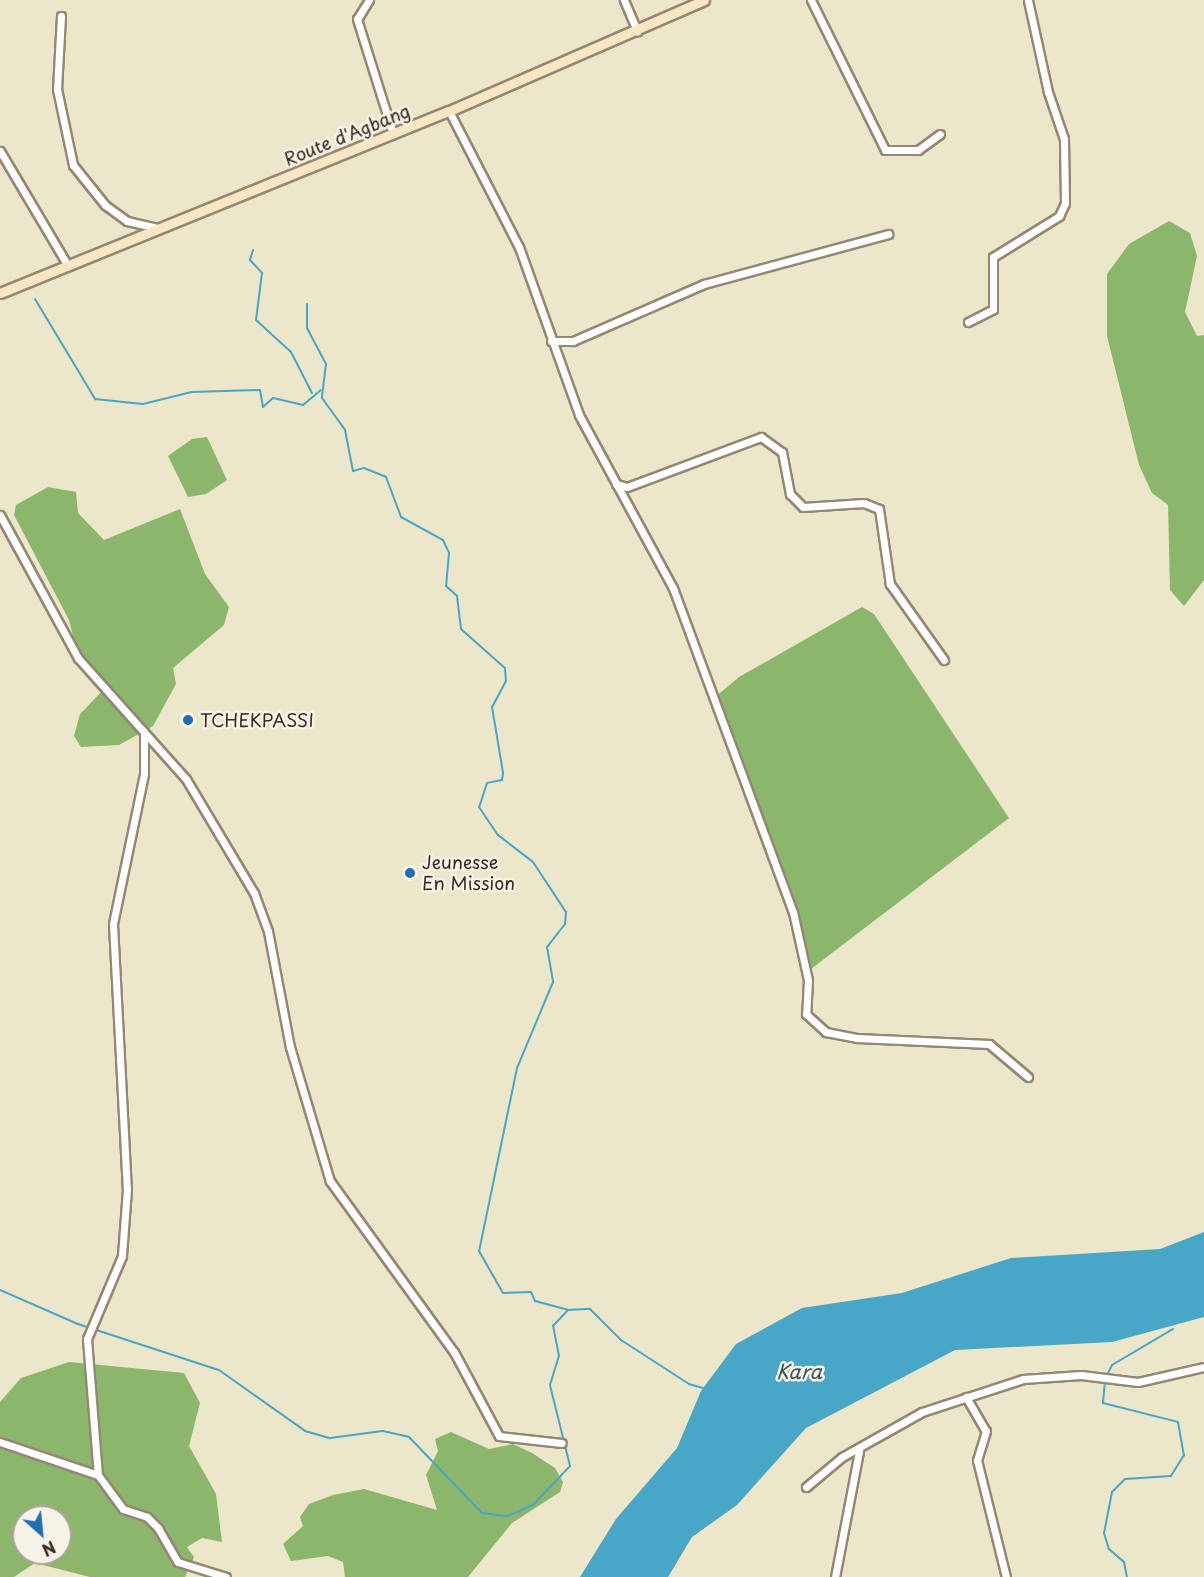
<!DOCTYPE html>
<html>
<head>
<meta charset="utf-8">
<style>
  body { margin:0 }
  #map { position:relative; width:1204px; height:1577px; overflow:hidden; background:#ece6cb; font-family:"Playpen Sans",sans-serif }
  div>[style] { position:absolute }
  .forest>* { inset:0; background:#8cb66c }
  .water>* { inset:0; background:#48a6c7 }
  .stream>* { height:2px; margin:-1px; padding:0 1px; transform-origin:1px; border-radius:1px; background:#48a6c7 }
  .roads { filter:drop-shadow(2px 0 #948874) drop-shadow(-2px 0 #948874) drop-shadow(0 2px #948874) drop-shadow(0 -2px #948874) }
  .minor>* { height:7px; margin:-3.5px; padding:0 3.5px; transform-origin:3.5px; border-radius:3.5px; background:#fff }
  .secondary>* { height:9px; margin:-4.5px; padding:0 4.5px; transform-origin:4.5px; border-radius:4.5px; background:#fbe6c4 }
  .dots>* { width:16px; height:16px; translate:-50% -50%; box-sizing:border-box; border:3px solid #f7f3e8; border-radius:50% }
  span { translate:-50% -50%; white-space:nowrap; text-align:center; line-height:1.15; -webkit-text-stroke:5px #f7f3e8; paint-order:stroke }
  .street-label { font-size:18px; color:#3b2a1e }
  .poi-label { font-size:18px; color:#3b2a1e }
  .left { translate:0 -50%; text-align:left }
  .water-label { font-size:20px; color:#405559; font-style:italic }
  .north { position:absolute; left:12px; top:1505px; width:60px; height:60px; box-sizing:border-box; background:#f7f3e8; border:2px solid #aca397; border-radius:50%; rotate:153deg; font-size:16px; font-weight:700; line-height:24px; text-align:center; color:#3b2a1e }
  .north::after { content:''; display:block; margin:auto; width:21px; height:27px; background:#1f6fb2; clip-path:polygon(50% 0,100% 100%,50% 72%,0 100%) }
</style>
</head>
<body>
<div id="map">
  <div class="forest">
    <i style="clip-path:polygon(1169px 221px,1190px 233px,1197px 256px,1185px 312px,1197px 336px,1204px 335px,1204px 580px,1184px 606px,1170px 590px,1168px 505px,1152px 493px,1139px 465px,1107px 336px,1107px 274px,1129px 244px)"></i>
    <i style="clip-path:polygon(207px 437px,227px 480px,206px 494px,188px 497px,168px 456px,192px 439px)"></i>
    <i style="clip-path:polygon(48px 487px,76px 492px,78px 513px,104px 540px,180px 509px,205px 574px,229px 607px,224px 625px,173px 668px,176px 684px,153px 726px,119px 745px,81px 747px,74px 736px,80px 714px,107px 686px,79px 660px,69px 620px,14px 515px,16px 505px)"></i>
    <i style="clip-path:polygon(862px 607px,874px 614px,1009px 818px,811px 969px,714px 698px,739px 677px)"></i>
    <i style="clip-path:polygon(evenodd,69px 1362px,184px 1373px,200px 1403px,189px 1446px,216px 1494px,222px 1542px,202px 1538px,187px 1547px,194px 1557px,185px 1577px,90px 1577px,35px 1563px,14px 1577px,0 1577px,0 1402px,21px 1378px,69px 1362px,24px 1517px,60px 1517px,60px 1553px,24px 1553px,24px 1517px)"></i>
    <i style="clip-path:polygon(451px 1432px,489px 1449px,513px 1444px,532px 1453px,555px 1468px,563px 1482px,560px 1492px,512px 1523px,468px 1577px,345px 1577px,343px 1562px,328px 1556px,291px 1561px,283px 1544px,303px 1526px,300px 1517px,309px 1504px,333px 1495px,364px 1489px,437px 1510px,426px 1475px,438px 1451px,435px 1439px)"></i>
  </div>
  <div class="water">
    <i style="clip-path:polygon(1204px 1232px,1204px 1317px,1112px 1342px,955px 1350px,806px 1428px,737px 1505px,692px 1537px,668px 1577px,580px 1577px,616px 1519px,677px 1448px,701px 1391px,736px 1344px,802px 1308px,902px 1293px,1011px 1258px,1160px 1249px)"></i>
  </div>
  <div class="stream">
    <i style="left:253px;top:250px;width:10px;rotate:107deg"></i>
    <i style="left:250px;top:260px;width:18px;rotate:47deg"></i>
    <i style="left:262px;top:273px;width:47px;rotate:97.3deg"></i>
    <i style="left:256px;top:320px;width:47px;rotate:42.4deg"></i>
    <i style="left:291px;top:352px;width:46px;rotate:62.9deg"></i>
    <i style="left:35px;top:299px;width:117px;rotate:59deg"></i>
    <i style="left:95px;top:399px;width:48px;rotate:5.9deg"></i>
    <i style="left:143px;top:404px;width:50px;rotate:-13.8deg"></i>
    <i style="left:192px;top:392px;width:68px;rotate:-1.7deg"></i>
    <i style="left:260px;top:390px;width:17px;rotate:80deg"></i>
    <i style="left:263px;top:407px;width:13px;rotate:-42deg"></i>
    <i style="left:273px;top:398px;width:31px;rotate:13deg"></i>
    <i style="left:303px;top:405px;width:23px;rotate:-40deg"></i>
    <i style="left:307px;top:304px;width:24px;rotate:90deg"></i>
    <i style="left:307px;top:328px;width:41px;rotate:62.2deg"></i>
    <i style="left:326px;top:364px;width:34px;rotate:97deg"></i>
    <i style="left:322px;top:398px;width:39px;rotate:54deg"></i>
    <i style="left:345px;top:430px;width:42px;rotate:79deg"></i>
    <i style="left:353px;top:471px;width:11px;rotate:-15deg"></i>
    <i style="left:364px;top:468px;width:24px;rotate:22deg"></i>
    <i style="left:386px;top:477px;width:43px;rotate:69.4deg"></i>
    <i style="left:401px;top:517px;width:48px;rotate:28.7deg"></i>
    <i style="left:443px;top:540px;width:14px;rotate:65deg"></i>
    <i style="left:449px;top:553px;width:33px;rotate:95deg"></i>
    <i style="left:446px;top:586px;width:15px;rotate:42deg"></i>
    <i style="left:457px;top:596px;width:33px;rotate:83deg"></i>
    <i style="left:461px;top:629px;width:59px;rotate:41.6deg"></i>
    <i style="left:505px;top:668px;width:13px;rotate:86deg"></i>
    <i style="left:506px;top:681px;width:30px;rotate:118deg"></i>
    <i style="left:492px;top:707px;width:67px;rotate:80.5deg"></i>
    <i style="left:503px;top:773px;width:7px;rotate:98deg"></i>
    <i style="left:502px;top:780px;width:15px;rotate:169deg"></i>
    <i style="left:487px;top:783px;width:25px;rotate:108deg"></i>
    <i style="left:479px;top:807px;width:34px;rotate:56deg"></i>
    <i style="left:498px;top:835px;width:44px;rotate:37.6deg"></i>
    <i style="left:533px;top:862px;width:60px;rotate:56.6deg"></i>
    <i style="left:566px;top:912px;width:12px;rotate:95deg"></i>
    <i style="left:565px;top:924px;width:29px;rotate:128deg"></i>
    <i style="left:547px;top:947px;width:36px;rotate:80deg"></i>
    <i style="left:553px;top:982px;width:93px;rotate:112.7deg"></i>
    <i style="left:517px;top:1068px;width:187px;rotate:101.7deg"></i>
    <i style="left:479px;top:1251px;width:48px;rotate:60.3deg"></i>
    <i style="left:503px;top:1293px;width:28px;rotate:-2deg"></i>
    <i style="left:531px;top:1292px;width:10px;rotate:66deg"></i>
    <i style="left:535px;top:1301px;width:34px;rotate:15deg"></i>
    <i style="left:0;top:1290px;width:85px;rotate:23.6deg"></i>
    <i style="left:78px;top:1324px;width:148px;rotate:18.1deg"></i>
    <i style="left:219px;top:1370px;width:105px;rotate:35.3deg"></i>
    <i style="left:305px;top:1431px;width:26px;rotate:16deg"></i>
    <i style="left:330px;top:1438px;width:53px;rotate:-7.5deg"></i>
    <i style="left:383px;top:1431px;width:27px;rotate:13deg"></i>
    <i style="left:409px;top:1437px;width:105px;rotate:46.2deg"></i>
    <i style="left:482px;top:1513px;width:26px;rotate:7deg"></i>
    <i style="left:508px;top:1516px;width:27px;rotate:-24deg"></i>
    <i style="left:533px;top:1505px;width:54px;rotate:-46.5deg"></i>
    <i style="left:570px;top:1466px;width:83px;rotate:-103.9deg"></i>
    <i style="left:550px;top:1385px;width:30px;rotate:-73deg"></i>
    <i style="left:559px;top:1356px;width:31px;rotate:-101deg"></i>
    <i style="left:553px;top:1326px;width:22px;rotate:-47deg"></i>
    <i style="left:568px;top:1310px;width:22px;rotate:-3deg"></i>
    <i style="left:590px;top:1309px;width:44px;rotate:45deg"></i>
    <i style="left:621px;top:1340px;width:81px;rotate:32.9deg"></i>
    <i style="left:689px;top:1384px;width:18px;rotate:16deg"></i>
    <i style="left:1107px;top:1375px;width:11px;rotate:-63deg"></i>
    <i style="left:1112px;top:1365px;width:71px;rotate:-30.5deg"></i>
    <i style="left:1105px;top:1380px;width:23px;rotate:95deg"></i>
    <i style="left:1103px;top:1403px;width:77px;rotate:14.2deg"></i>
    <i style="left:1178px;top:1422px;width:34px;rotate:80deg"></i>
    <i style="left:1184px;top:1455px;width:25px;rotate:122deg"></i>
    <i style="left:1171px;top:1476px;width:46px;rotate:176.3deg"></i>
    <i style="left:1125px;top:1479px;width:18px;rotate:135deg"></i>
    <i style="left:1112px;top:1492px;width:42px;rotate:101deg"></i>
    <i style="left:1104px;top:1533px;width:17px;rotate:73deg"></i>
    <i style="left:1109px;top:1549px;width:20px;rotate:41deg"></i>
    <i style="left:1124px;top:1562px;width:15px;rotate:79deg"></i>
  </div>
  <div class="roads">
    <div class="minor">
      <i style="left:369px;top:0;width:22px;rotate:122deg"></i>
      <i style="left:357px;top:19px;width:121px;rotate:72.6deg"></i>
      <i style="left:624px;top:0;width:34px;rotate:67deg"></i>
      <i style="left:811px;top:0;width:167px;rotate:63.7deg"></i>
      <i style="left:885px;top:150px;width:33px"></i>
      <i style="left:918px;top:150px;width:27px;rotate:-36deg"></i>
      <i style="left:61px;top:16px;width:73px;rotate:93.1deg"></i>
      <i style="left:57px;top:89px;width:78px;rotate:78.1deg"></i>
      <i style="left:73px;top:165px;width:51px;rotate:51.3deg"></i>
      <i style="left:105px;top:205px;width:27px;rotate:36deg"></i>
      <i style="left:127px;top:221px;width:32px;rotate:13deg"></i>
      <i style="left:449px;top:111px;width:153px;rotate:62.8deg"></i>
      <i style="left:519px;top:247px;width:178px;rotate:70.3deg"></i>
      <i style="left:579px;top:415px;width:197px;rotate:61.5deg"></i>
      <i style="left:673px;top:588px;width:346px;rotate:69.7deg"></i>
      <i style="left:793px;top:912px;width:70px;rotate:77.6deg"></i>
      <i style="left:808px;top:980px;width:34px;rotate:93deg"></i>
      <i style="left:806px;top:1014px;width:27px;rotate:42deg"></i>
      <i style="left:826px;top:1032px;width:32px;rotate:11deg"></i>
      <i style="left:857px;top:1038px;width:132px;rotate:2.6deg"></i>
      <i style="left:989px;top:1044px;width:51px;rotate:40.2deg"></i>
      <i style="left:0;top:151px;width:134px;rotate:59.4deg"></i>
      <i style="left:968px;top:322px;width:28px;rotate:-27deg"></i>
      <i style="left:993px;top:309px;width:52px;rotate:-90deg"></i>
      <i style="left:993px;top:257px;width:78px;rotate:-31.8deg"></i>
      <i style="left:1059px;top:216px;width:14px;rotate:-65deg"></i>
      <i style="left:1065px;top:203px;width:64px;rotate:-90.9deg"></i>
      <i style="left:1064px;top:139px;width:50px;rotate:-108.8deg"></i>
      <i style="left:1048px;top:92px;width:94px;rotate:-102.3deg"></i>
      <i style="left:551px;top:341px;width:22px"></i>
      <i style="left:573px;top:341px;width:143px;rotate:-23.5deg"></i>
      <i style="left:704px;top:284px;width:191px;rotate:-15.2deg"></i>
      <i style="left:616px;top:484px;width:11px;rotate:15deg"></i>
      <i style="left:627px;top:487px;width:143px;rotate:-20.5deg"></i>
      <i style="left:761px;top:437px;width:26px;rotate:36deg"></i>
      <i style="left:782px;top:452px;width:43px;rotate:79.2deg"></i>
      <i style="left:790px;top:494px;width:18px;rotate:45deg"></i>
      <i style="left:803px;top:507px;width:61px;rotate:-3.8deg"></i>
      <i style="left:864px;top:503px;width:16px;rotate:22deg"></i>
      <i style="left:879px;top:509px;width:76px;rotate:81.7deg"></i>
      <i style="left:890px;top:584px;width:93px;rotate:54.6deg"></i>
      <i style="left:0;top:515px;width:163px;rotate:61.4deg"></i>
      <i style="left:78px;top:658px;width:99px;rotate:48.3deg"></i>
      <i style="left:144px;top:732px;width:42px;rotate:90deg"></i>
      <i style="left:144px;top:774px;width:153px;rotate:101.7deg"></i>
      <i style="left:113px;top:924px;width:265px;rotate:87deg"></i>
      <i style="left:127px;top:1189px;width:67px;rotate:94.3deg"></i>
      <i style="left:122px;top:1256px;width:90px;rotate:112.9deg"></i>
      <i style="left:87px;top:1339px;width:136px;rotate:85.4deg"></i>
      <i style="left:144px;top:732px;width:63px;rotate:48.2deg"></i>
      <i style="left:186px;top:779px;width:133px;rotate:59.2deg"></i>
      <i style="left:254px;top:893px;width:40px;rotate:69.8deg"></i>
      <i style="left:268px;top:931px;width:118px;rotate:79.3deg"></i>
      <i style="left:290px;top:1047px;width:140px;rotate:73.4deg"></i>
      <i style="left:330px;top:1181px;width:211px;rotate:54.1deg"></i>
      <i style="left:454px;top:1352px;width:95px;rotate:61.8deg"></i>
      <i style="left:499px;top:1436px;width:63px;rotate:6.3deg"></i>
      <i style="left:966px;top:1397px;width:39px;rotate:60deg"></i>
      <i style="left:986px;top:1431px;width:30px;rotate:107deg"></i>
      <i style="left:977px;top:1460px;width:121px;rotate:76.1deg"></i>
      <i style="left:0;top:1442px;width:103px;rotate:18.6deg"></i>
      <i style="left:98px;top:1475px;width:42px;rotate:53.7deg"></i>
      <i style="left:123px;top:1509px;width:25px;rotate:18deg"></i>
      <i style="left:147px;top:1517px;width:16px;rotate:45deg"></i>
      <i style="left:158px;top:1528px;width:39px;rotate:60deg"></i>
      <i style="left:178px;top:1562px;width:50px;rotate:17.4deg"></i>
      <i style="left:806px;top:1487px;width:47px;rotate:-39.8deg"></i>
      <i style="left:842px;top:1457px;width:92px;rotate:-29.4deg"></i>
      <i style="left:922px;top:1412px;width:106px;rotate:-18.1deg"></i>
      <i style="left:1023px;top:1379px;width:58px;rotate:-3.9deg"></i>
      <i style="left:1081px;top:1375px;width:57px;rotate:7deg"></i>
      <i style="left:1138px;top:1382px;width:68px;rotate:-12.8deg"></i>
      <i style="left:835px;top:1577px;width:128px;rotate:-79.2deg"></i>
    </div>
    <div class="secondary">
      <i style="left:0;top:293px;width:484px;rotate:-22.1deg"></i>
      <i style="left:449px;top:111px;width:278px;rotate:-23.5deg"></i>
    </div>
  </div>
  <div class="dots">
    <i style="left:188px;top:720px;background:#1f6fb2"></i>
    <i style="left:410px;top:873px;background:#1f6fb2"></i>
  </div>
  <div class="street-label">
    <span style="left:347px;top:135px;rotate:-22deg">Route d'Agbang</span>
  </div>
  <div class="poi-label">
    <span class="left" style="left:200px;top:720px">TCHEKPASSI</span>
    <span class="left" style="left:422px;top:873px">Jeunesse<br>En Mission</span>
  </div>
  <div class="water-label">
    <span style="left:799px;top:1371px">Kara</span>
  </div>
  <div class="north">N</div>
</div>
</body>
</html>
